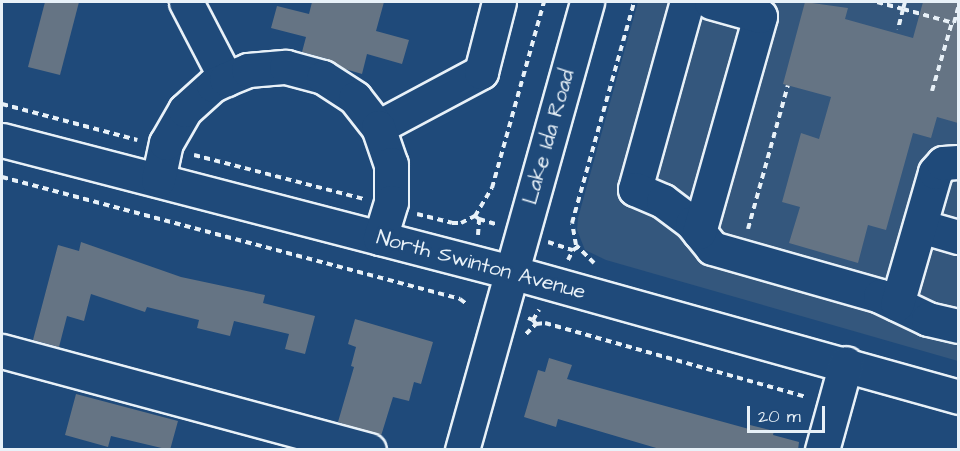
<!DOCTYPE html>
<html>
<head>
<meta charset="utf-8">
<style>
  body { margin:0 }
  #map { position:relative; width:960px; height:451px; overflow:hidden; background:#1f4a7a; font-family:"Architects Daughter",sans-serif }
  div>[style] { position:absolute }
  .built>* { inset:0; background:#34577d }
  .building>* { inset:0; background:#657484 }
  .path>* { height:4px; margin-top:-2px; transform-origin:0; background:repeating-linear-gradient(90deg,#e8f1f8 0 6px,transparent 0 10.5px) }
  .roads { filter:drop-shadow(2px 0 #e8f1f8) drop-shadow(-2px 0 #e8f1f8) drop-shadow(0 2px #e8f1f8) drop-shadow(0 -2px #e8f1f8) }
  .minor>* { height:33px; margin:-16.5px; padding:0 16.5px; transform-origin:16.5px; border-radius:16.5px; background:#1f4a7a }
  span { translate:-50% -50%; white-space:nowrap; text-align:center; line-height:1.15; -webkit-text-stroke:6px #1f4a7a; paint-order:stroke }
  .street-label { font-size:21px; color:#e8f1f8 }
  .frame { position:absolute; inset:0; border:3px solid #e8f1f8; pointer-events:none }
  .scale { position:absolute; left:747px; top:406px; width:78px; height:27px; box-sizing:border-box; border:3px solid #e8f1f8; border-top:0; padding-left:8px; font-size:18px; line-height:21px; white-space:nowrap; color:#e8f1f8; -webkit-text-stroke:4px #1f4a7a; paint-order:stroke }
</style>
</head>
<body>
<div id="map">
  <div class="built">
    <i style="clip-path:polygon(638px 2px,958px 2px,958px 361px,606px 260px,585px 250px,577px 230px,578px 218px)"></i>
  </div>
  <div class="building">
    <i style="clip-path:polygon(45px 2px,79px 2px,60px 75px,28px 67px)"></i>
    <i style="clip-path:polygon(312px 2px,384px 2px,376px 31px,409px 40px,402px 64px,367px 54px,362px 74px,345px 69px,328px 59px,302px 52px,306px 37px,271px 28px,277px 6px,309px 14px)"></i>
    <i style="clip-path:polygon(805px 2px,848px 8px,845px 19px,913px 38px,923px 2px,958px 2px,958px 123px,937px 117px,931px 138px,913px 133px,886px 230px,868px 225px,858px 263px,789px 243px,800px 207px,782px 202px,801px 133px,819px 139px,831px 97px,783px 84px)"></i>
    <i style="clip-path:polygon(81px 242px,181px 277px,265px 295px,263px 303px,315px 316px,305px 354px,285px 349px,289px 334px,234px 321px,230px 336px,197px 328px,199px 320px,147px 307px,145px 312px,91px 294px,84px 321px,67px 316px,59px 347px,33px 340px,58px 245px,79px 251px)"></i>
    <i style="clip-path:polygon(355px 319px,433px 342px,421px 384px,414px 382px,409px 401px,393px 397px,381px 436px,338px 422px,354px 367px,351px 366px,356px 347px,348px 344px)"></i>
    <i style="clip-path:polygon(549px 358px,572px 365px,567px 379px,749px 429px,750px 425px,774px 431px,773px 435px,799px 442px,798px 450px,663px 450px,558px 419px,556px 427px,524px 417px,538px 370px,545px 372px)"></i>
    <i style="clip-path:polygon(76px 394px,178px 421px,170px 450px,111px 436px,108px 447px,65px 435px)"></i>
  </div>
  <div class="path">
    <i style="left:877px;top:2px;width:27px;rotate:15deg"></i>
    <i style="left:903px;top:9px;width:21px;rotate:104deg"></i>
    <i style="left:905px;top:2px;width:7px;rotate:106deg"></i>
    <i style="left:903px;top:9px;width:53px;rotate:15.4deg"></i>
    <i style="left:954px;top:23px;width:16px;rotate:-75deg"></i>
    <i style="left:932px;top:91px;width:72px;rotate:-73.8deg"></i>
    <i style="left:2px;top:104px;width:140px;rotate:14.9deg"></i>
    <i style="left:194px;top:155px;width:176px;rotate:14.5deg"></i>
    <i style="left:2px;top:177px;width:474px;rotate:14.9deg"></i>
    <i style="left:460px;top:299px;width:10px;rotate:37deg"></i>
    <i style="left:417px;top:214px;width:36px;rotate:14deg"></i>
    <i style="left:452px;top:223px;width:9px"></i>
    <i style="left:461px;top:223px;width:16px;rotate:-27deg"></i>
    <i style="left:475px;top:216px;width:5px;rotate:37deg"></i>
    <i style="left:475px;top:216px;width:33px;rotate:-59deg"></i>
    <i style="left:492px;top:188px;width:193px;rotate:-74.4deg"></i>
    <i style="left:748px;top:229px;width:149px;rotate:-74.5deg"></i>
    <i style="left:478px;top:235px;width:16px;rotate:-86deg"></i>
    <i style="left:479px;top:219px;width:17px;rotate:17deg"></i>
    <i style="left:548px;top:242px;width:26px;rotate:18deg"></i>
    <i style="left:573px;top:250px;width:6px;rotate:-31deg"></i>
    <i style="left:568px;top:260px;width:11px;rotate:-63deg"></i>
    <i style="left:594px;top:263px;width:25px;rotate:-135deg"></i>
    <i style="left:576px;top:245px;width:22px;rotate:-100deg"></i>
    <i style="left:572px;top:223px;width:230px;rotate:-74.3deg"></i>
    <i style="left:528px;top:318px;width:5px;rotate:22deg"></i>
    <i style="left:533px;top:320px;width:12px;rotate:-59deg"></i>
    <i style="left:533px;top:320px;width:5px;rotate:53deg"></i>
    <i style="left:536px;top:324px;width:9px;rotate:-6deg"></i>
    <i style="left:545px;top:323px;width:272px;rotate:15.8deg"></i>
    <i style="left:526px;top:334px;width:14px;rotate:-45deg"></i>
  </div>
  <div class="roads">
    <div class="minor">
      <i style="left:186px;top:2px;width:87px;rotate:62.5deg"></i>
      <i style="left:686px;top:5px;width:191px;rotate:105.5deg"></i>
      <i style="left:635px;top:189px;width:30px;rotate:23deg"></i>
      <i style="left:663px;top:201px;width:36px;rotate:37deg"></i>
      <i style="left:692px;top:223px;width:32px;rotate:51deg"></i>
      <i style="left:712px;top:248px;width:175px;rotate:15.9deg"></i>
      <i style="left:880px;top:296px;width:53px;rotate:25.6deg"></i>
      <i style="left:928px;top:319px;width:31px;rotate:13deg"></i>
      <i style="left:378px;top:127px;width:117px;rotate:-28.1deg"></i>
      <i style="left:481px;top:72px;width:72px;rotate:-75.6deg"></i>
      <i style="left:2px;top:140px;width:526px;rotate:14.54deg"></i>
      <i style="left:511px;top:272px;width:464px;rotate:15.6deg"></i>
      <i style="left:158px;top:180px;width:38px;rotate:-78deg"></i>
      <i style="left:166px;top:143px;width:38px;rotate:-60deg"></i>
      <i style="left:185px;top:110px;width:38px;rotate:-42deg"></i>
      <i style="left:213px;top:85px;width:14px;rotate:-25deg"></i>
      <i style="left:226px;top:79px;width:24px;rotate:-22deg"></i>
      <i style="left:248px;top:70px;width:38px;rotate:-5deg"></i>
      <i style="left:286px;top:67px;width:38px;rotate:15deg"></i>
      <i style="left:323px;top:77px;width:38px;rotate:33deg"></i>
      <i style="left:355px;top:98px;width:37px;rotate:52deg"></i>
      <i style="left:378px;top:127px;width:39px;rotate:71deg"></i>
      <i style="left:391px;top:164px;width:38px;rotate:90deg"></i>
      <i style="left:391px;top:202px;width:38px;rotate:107deg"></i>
      <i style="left:920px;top:226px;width:40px;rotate:16deg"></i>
      <i style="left:699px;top:232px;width:224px;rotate:-74.2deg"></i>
      <i style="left:760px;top:16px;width:51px;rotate:-164.1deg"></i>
      <i style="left:897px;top:304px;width:137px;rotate:-73.9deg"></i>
      <i style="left:935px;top:172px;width:12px;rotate:-48deg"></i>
      <i style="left:943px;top:163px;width:15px;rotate:-4deg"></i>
      <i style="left:2px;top:351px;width:380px;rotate:15.1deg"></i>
      <i style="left:462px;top:450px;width:465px;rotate:-74.4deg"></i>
      <i style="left:822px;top:450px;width:90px;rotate:-74.6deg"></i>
    </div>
  </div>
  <div class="street-label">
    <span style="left:549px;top:137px;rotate:-74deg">Lake Ida Road</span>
    <span style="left:481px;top:265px;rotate:15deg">North Swinton Avenue</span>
  </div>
  <div class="frame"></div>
  <div class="scale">20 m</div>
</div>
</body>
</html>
